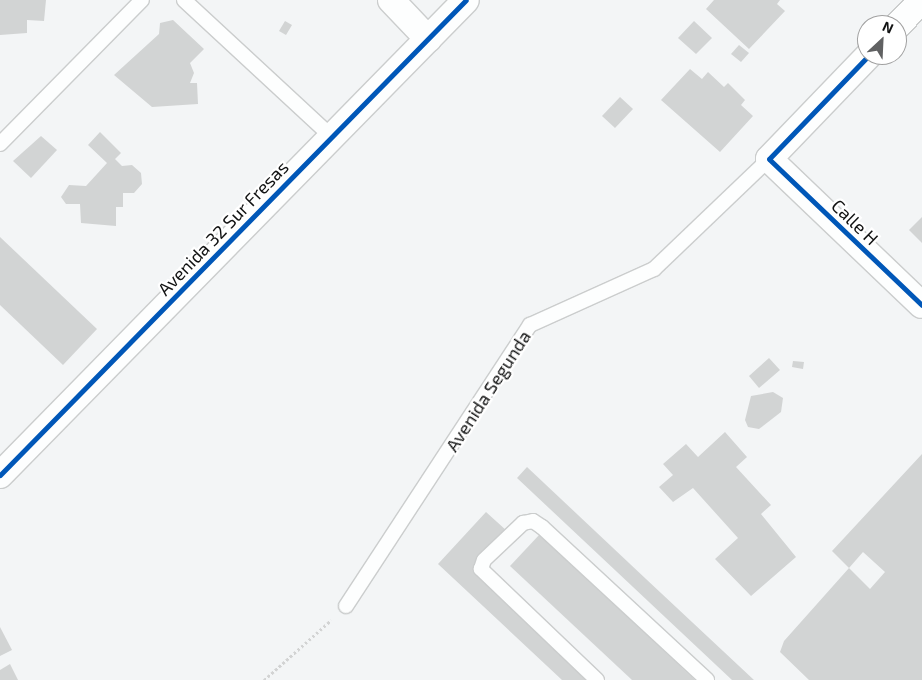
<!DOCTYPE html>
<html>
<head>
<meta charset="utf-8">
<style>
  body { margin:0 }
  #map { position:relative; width:922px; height:680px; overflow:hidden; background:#f3f5f6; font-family:"Exo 2",sans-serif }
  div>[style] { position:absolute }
  .building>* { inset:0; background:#d2d4d4 }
  .path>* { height:3px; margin-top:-1.5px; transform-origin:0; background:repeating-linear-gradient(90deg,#d2d3d3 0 2.5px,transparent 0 5px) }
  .roads { filter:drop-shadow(1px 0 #cbcdcd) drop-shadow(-1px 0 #cbcdcd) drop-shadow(0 1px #cbcdcd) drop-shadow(0 -1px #cbcdcd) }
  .service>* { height:14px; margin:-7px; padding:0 7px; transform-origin:7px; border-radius:7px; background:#fdfefe }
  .minor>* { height:26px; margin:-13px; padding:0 13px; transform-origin:13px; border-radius:13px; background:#fdfefe }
  .cycleway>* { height:5px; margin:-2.5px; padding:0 2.5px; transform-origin:2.5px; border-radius:2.5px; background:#0057b8 }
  span { translate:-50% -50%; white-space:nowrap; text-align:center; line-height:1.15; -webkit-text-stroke:4.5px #fff; paint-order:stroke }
  .street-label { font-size:18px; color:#111212 }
  .north { position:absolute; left:857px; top:15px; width:50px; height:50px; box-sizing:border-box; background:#fff; border:1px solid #a0a0a0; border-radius:50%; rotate:25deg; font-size:14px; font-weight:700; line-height:20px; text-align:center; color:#111212 }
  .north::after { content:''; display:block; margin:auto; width:18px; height:22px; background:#606162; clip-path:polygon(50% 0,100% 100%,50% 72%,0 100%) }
</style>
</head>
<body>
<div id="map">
  <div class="building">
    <i style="clip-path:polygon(0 0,46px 0,44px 21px,27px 20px,27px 33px,0 35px)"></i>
    <i style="clip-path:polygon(714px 0,780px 0,777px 4px,785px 11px,749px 49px,706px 9px)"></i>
    <i style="clip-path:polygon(173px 20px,204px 49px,190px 63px,194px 73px,190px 83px,197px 83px,198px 104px,152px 107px,114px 75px,159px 34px,160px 23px)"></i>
    <i style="clip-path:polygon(285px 21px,292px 25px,286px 35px,279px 31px)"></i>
    <i style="clip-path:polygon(694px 21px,712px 38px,696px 54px,678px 38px)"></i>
    <i style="clip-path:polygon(739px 45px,749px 53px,741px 62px,731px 54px)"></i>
    <i style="clip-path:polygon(690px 69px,702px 79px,708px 72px,724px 87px,728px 83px,745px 100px,741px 105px,753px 116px,720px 152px,661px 100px)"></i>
    <i style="clip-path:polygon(620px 97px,633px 109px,615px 128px,602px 116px)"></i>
    <i style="clip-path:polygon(100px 132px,121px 153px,115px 159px,122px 166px,132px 165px,141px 173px,142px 184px,134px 193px,123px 193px,123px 207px,116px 207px,116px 226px,81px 223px,80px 204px,66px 204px,61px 197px,69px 185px,86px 186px,107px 163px,88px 145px)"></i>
    <i style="clip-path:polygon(41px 136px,57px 150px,31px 178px,13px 161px)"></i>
    <i style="clip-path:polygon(922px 217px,922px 243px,909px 230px)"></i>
    <i style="clip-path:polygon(0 237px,97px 329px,63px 365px,0 305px)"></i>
    <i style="clip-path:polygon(769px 358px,780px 370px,759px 388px,749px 376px)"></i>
    <i style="clip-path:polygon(793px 361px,804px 362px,803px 369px,792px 367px)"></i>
    <i style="clip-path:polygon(773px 392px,783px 398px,781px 412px,759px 429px,748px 427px,745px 420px,751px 396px)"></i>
    <i style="clip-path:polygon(725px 432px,747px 457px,736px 467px,771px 505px,761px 514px,796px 557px,751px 596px,715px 559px,738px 538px,693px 488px,673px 502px,659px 487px,673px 475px,663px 464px,686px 444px,698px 457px)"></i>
    <i style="clip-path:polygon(922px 454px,922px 680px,809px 680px,780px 652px,784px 641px,849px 568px,870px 589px,885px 572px,863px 552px,849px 568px,832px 551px)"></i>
    <i style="clip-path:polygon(527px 467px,646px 579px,754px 680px,732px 680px,517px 478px)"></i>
    <i style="clip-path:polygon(486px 512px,507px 531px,474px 566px,596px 680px,562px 680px,438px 564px)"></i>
    <i style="clip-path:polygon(540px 534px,695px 680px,632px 680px,510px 566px)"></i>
    <i style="clip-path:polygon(0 627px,12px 650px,0 656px)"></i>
    <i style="clip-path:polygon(10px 664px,18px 680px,0 680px,0 670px)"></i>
  </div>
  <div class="path">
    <i style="left:264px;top:680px;width:90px;rotate:-41.8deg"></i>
  </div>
  <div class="roads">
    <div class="service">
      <i style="left:184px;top:0;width:202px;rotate:42.8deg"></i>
      <i style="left:0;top:144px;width:202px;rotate:-45.4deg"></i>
      <i style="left:346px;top:606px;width:336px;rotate:-56.8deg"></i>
      <i style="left:530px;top:325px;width:136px;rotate:-24.3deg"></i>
      <i style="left:654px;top:269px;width:159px;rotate:-43.7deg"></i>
      <i style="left:597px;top:680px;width:161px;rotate:-136.3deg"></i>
      <i style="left:481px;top:569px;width:9px;rotate:-72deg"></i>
      <i style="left:484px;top:560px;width:54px;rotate:-43.5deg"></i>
      <i style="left:523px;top:523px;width:10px;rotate:-11deg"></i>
      <i style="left:533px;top:521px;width:11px;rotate:34deg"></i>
      <i style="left:542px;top:527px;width:225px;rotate:42.8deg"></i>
    </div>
    <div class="minor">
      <i style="left:391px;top:0;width:54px;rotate:46.5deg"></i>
      <i style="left:897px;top:26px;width:36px;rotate:-46deg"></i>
      <i style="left:869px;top:55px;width:144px;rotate:133.9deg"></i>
      <i style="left:769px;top:159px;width:211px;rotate:43.7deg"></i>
      <i style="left:0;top:475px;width:665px;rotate:-45.55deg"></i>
    </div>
  </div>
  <div class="cycleway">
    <i style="left:869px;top:55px;width:144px;rotate:133.9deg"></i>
    <i style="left:769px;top:159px;width:211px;rotate:43.7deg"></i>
    <i style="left:0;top:475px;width:665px;rotate:-45.55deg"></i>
  </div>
  <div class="street-label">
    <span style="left:855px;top:222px;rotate:44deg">Calle H</span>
    <span style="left:223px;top:228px;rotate:-46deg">Avenida 32 Sur Fresas</span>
    <span style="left:488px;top:391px;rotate:-57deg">Avenida Segunda</span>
  </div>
  <div class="north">N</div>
</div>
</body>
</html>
